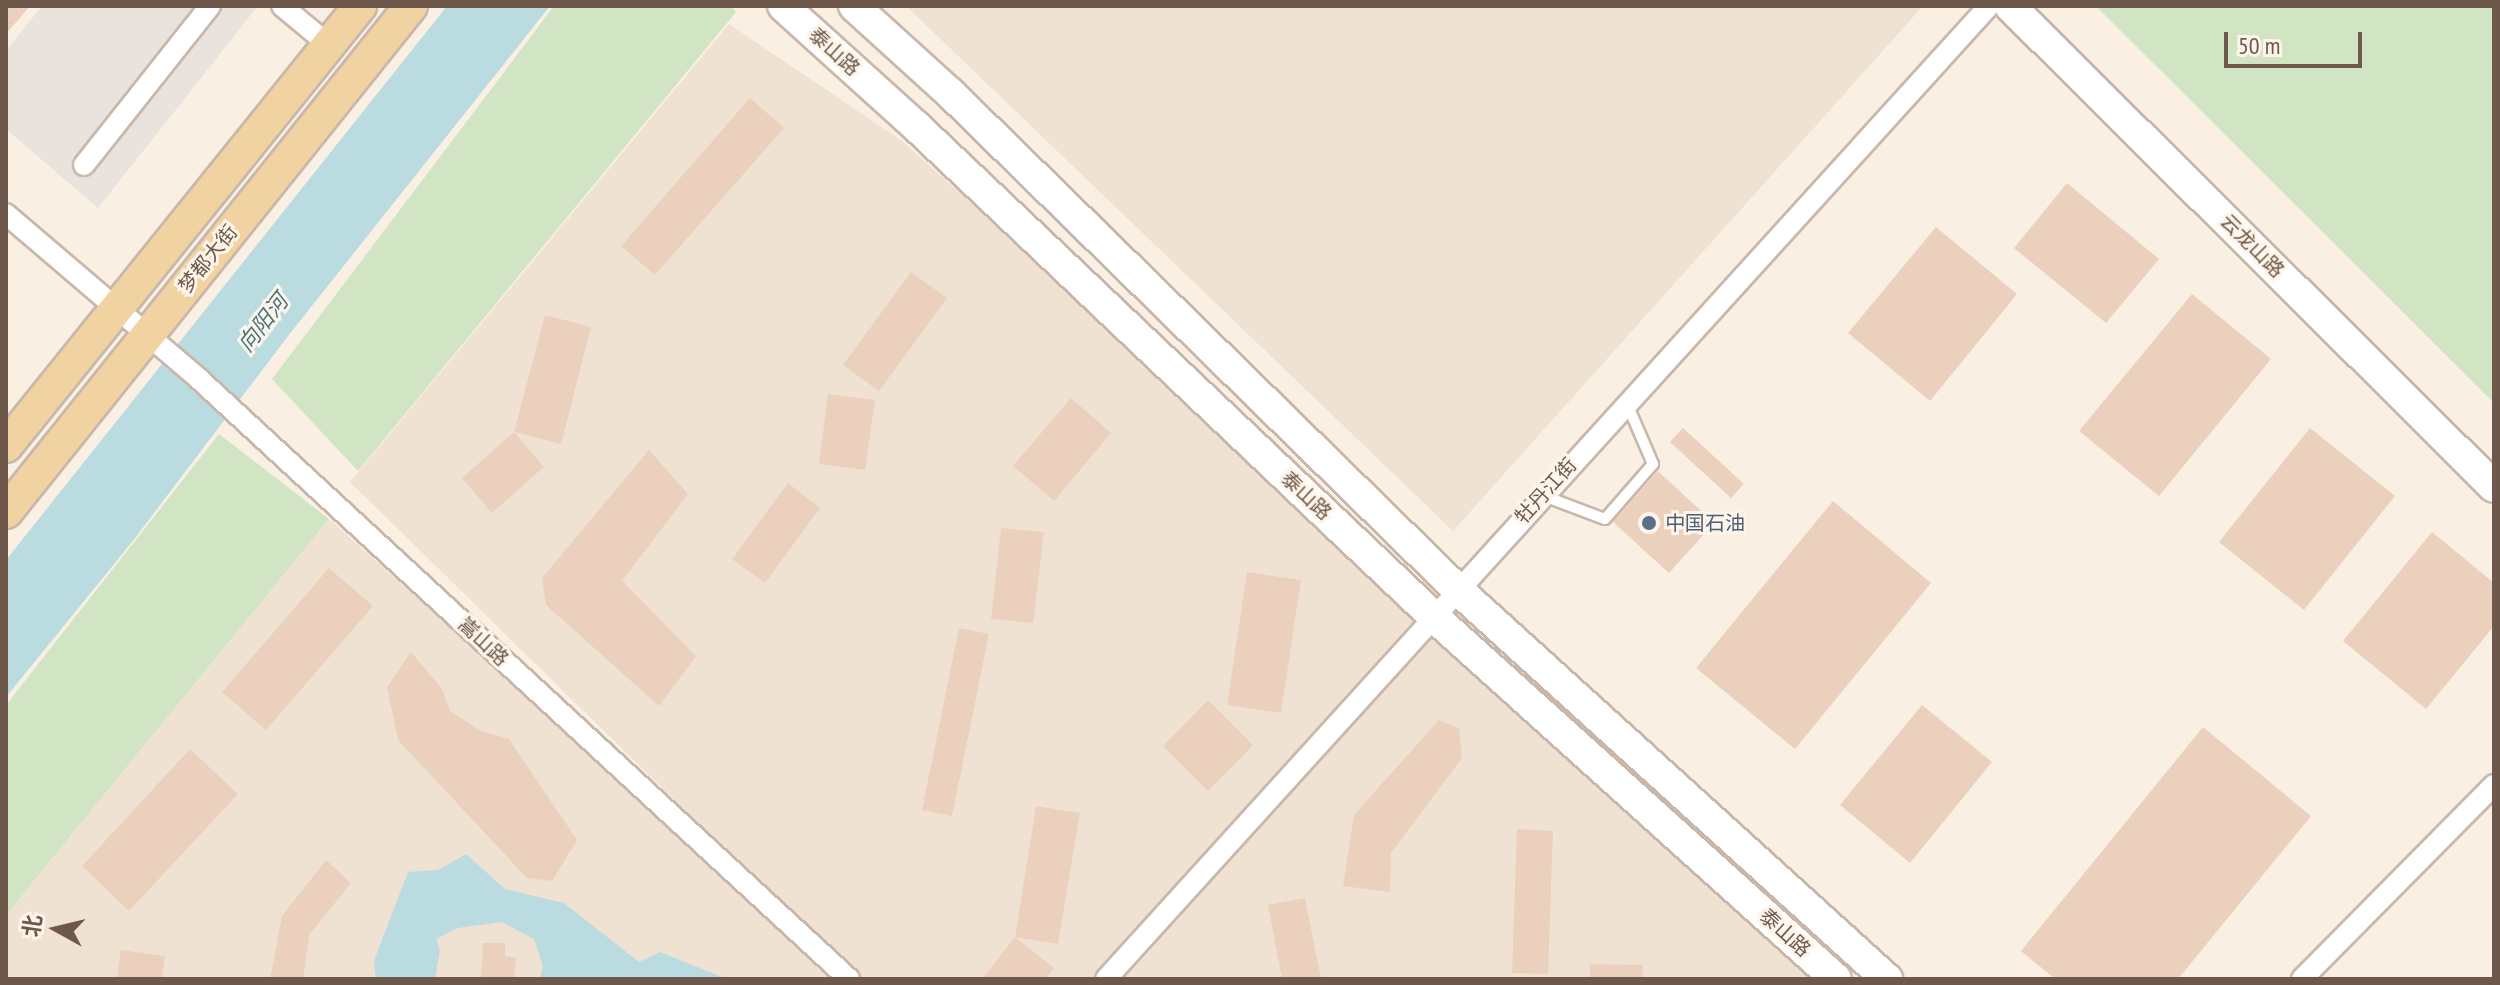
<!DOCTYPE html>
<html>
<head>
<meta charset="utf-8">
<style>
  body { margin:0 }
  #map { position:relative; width:2500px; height:985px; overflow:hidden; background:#f9f0e3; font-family:"PT Sans Narrow","Noto Sans SC",sans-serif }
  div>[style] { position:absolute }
  .residential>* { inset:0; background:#f0e2d2 }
  .industrial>* { inset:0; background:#e9e3dd }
  .green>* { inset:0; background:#d1e5c4 }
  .water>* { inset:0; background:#badbe0 }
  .building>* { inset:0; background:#ebd0be }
  .roads { filter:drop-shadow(2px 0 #c8b8ab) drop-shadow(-2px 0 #c8b8ab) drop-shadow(0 2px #c8b8ab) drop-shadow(0 -2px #c8b8ab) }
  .lane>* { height:10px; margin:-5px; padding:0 5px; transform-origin:5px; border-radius:5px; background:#fff }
  .street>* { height:20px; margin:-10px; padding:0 10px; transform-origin:10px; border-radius:10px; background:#fff }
  .secondary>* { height:30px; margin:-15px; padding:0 15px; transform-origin:15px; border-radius:15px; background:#fff }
  .primary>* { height:32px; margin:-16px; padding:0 16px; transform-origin:16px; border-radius:16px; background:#f1d3a2 }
  .dots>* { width:22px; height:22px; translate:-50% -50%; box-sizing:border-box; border:4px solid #fdf5e9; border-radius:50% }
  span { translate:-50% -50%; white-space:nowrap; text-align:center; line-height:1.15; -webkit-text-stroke:6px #fdf5e9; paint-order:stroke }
  .street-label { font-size:20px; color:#6e584c }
  .service-label { font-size:20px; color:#4e5e75 }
  .left { translate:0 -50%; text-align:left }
  .water-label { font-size:22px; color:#49767f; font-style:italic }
  .frame { position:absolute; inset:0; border:8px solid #6e584c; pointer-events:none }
  .north { position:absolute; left:16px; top:889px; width:80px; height:80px; -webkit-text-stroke:6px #fdf5e9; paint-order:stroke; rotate:278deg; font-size:22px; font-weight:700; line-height:32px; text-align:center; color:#6e584c }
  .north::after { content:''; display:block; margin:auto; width:28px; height:36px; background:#6e584c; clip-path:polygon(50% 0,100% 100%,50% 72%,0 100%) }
  .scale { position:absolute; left:2224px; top:32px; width:138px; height:36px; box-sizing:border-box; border:4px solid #6e584c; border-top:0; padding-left:10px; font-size:24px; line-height:28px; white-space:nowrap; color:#6e584c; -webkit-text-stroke:6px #fdf5e9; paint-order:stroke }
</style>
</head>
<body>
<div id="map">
  <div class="residential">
    <i style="clip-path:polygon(906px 6px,1923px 6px,1453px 531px)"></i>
    <i style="clip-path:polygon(729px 24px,902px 141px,1836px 979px,857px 979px,350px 482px)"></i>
    <i style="clip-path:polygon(329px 519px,844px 979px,6px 979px,6px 915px)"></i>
  </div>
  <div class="industrial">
    <i style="clip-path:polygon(42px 6px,258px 6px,98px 208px,6px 129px,6px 51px)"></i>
  </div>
  <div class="green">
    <i style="clip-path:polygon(554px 6px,730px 6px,736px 12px,358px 471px,272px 379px)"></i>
    <i style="clip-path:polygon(2096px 6px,2494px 6px,2494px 403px)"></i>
    <i style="clip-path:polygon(219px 434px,329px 519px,6px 915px,6px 705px)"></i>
  </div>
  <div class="water">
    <i style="clip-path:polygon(447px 6px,550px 6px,288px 336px,132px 542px,6px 697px,6px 560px)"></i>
    <i style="clip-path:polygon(466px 854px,505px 889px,564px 903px,639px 962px,660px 952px,727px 979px,540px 979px,543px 966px,534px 939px,502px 922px,458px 928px,436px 939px,440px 950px,435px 979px,376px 979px,374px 961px,408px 872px,438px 870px)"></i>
  </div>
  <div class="building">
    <i style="clip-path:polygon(6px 6px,30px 6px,6px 34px)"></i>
    <i style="clip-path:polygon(750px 98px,784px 128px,655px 275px,621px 246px)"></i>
    <i style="clip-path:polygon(2067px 183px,2159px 259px,2106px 323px,2014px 248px)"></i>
    <i style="clip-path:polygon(1936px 227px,2017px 294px,1930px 401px,1848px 333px)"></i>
    <i style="clip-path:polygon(911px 272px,947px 298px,879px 391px,843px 365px)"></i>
    <i style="clip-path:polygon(2192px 294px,2271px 359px,2159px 496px,2079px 431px)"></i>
    <i style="clip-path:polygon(545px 315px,591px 327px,561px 444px,514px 432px)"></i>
    <i style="clip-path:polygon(828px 394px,875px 400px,865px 470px,819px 464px)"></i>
    <i style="clip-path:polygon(1071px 398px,1111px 433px,1054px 501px,1013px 466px)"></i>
    <i style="clip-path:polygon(1683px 428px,1744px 484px,1731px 498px,1670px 442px)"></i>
    <i style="clip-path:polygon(2310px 428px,2395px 496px,2304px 610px,2219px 542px)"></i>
    <i style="clip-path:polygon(514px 432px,544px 467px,492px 513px,462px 478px)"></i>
    <i style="clip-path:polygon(649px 450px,688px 494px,622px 581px,696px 656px,659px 706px,546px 605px,542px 578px)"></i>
    <i style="clip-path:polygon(1658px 471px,1714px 523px,1669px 573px,1613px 522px)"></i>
    <i style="clip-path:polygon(788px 483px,820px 508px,765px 583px,732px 559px)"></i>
    <i style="clip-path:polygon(1833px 501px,1931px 583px,1795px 749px,1696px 668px)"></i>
    <i style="clip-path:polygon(1001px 528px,1044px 532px,1033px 623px,991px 619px)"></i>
    <i style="clip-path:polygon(2432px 532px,2494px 583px,2494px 626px,2426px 709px,2343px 641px)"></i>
    <i style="clip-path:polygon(329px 568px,373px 606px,266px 730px,222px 692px)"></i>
    <i style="clip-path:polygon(1247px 572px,1301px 580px,1281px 713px,1227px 705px)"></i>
    <i style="clip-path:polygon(959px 628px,989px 634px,952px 816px,922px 810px)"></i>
    <i style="clip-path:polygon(411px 652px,442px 689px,450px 711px,481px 731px,509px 739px,577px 840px,552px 881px,527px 878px,398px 740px,387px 687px)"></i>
    <i style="clip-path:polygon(1208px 700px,1253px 745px,1208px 791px,1163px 746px)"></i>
    <i style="clip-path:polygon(1922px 705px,1992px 762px,1910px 863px,1840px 805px)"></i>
    <i style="clip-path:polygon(1439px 720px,1459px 728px,1462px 758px,1391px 853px,1390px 892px,1343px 886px,1354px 815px)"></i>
    <i style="clip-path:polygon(2203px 727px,2311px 816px,2178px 979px,2055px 979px,2021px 951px)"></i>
    <i style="clip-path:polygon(190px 749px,238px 794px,129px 911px,82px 866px)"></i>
    <i style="clip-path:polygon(1036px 806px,1080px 813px,1058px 944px,1015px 937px)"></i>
    <i style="clip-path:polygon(1517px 829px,1553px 831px,1548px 974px,1512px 973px)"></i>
    <i style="clip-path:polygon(326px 860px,351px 883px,309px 935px,303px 979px,270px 979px,282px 916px)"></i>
    <i style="clip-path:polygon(1305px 898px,1321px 979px,1282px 979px,1268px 905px)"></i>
    <i style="clip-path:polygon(1015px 937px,1054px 968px,1046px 979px,982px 979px)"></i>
    <i style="clip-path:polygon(483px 943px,505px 943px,505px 956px,516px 958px,514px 979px,481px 979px)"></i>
    <i style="clip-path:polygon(121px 950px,165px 956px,162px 979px,117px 979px)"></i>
    <i style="clip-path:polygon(1590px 964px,1643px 965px,1642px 979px,1590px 979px)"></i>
  </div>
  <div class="roads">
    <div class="lane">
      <i style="left:1544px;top:496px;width:65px;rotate:20.7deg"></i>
      <i style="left:1605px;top:519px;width:73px;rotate:-48.9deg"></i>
      <i style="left:1653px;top:464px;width:65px;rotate:-113.4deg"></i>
    </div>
    <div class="street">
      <i style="left:282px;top:6px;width:61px;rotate:39.7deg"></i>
      <i style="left:84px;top:165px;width:203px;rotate:-51.6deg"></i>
      <i style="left:6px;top:214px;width:254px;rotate:40.5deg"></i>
      <i style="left:199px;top:379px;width:885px;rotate:42.71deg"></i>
      <i style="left:1106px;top:979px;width:1314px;rotate:-47.78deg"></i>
      <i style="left:2302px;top:979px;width:273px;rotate:-45.3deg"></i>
    </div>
    <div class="secondary">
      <i style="left:783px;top:6px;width:181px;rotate:42.1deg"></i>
      <i style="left:917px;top:127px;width:711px;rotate:43.46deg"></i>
      <i style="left:1433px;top:616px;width:542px;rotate:42.01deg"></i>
      <i style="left:854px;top:6px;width:131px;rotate:42.2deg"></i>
      <i style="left:951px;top:94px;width:708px;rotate:44.37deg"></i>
      <i style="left:1457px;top:589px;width:581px;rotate:42.21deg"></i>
      <i style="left:2010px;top:6px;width:682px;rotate:44.82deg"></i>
    </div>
    <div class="primary">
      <i style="left:6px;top:446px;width:565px;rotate:-51.18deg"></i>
      <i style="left:6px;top:512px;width:648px;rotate:-51.33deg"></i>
    </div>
  </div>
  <div class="dots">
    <i style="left:1649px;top:523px;background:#5c6f8a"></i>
  </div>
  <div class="street-label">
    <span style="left:834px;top:52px;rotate:42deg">泰山路</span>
    <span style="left:2252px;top:246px;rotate:45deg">云龙山路</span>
    <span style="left:208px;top:259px;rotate:-51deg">梦都大街</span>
    <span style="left:1546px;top:491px;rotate:-48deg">牡丹江街</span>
    <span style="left:1306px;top:496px;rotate:43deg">泰山路</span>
    <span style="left:483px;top:642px;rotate:43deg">嵩山路</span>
    <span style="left:1785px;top:933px;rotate:42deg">泰山路</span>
  </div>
  <div class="service-label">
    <span class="left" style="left:1665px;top:523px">中国石油</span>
  </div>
  <div class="water-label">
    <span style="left:263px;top:323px;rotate:-52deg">向阳河</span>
  </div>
  <div class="frame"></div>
  <div class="north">北</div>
  <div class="scale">50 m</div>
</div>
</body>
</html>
